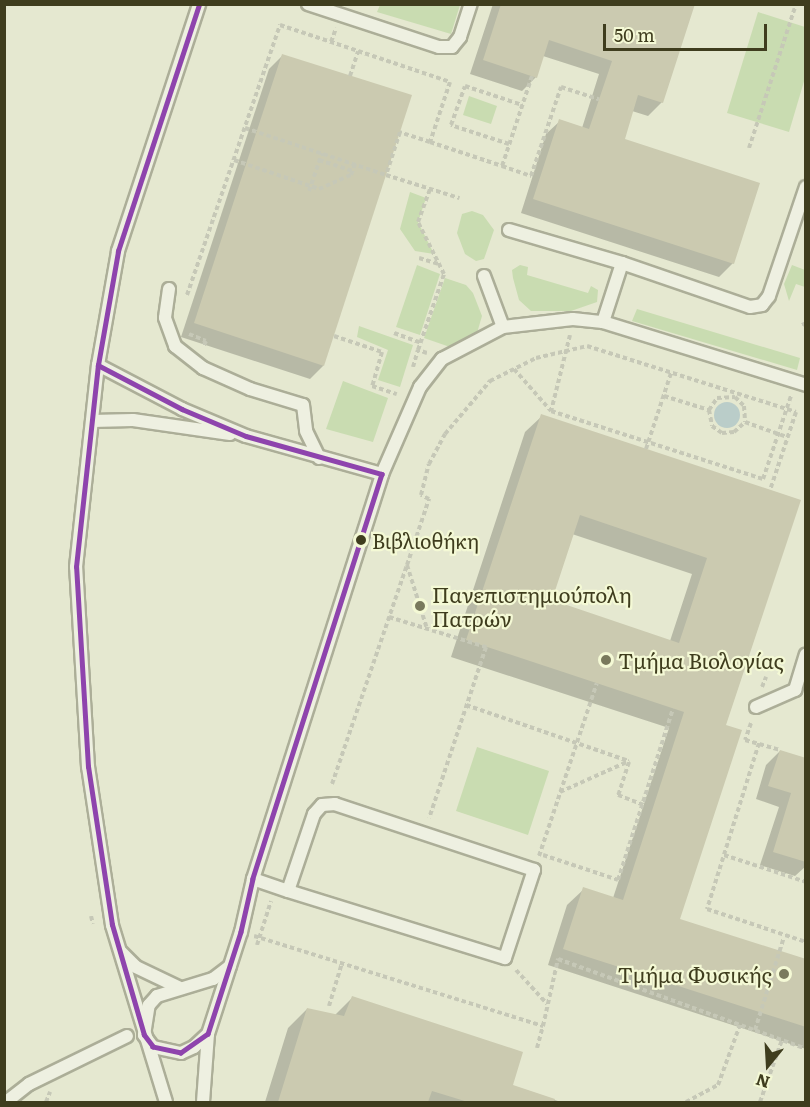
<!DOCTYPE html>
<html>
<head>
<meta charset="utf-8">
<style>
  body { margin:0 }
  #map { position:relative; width:810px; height:1107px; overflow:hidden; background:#e5e8d0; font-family:Literata,serif }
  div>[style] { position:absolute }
  .green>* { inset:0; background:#c9dcb1 }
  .water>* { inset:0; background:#bacdc9 }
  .round { border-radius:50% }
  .shadow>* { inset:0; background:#0003 }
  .building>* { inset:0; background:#cbcab0 }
  .path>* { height:4px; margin-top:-2px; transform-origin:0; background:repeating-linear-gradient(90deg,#c6c8b7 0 4.5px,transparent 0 7.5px) }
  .roads { filter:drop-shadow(2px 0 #acae98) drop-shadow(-2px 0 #acae98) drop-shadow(0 2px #acae98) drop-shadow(0 -2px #acae98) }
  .lane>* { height:12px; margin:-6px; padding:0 6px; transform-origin:6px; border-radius:6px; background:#eef0e1 }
  .bus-1>* { height:4.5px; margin:-2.25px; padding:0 2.25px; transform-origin:2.25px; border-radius:2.25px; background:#8e44ad }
  .dots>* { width:16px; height:16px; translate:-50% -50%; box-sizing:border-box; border:3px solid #f4f9d5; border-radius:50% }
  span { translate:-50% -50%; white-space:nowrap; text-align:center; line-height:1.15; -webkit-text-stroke:4.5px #f4f9d5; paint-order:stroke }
  .bus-label { font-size:20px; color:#3f3d1e }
  .left { translate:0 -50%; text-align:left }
  .poi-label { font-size:21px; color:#3f3d1e }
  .right { translate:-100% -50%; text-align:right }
  .frame { position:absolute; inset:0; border:6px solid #3f3d1e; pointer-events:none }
  .north { position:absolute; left:738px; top:1035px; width:60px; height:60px; -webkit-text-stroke:4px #f4f9d5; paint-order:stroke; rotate:198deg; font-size:16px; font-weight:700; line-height:24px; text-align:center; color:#3f3d1e }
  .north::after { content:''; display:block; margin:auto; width:21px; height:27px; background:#3f3d1e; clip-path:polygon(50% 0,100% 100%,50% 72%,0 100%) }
  .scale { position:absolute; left:603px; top:24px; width:164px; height:27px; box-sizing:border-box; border:3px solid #3f3d1e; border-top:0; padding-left:8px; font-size:18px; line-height:21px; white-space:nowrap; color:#3f3d1e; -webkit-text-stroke:4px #f4f9d5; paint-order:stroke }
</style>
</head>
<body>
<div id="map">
  <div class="green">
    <i style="clip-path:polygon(380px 5px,380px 4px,460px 5px,451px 34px,377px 12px)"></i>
    <i style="clip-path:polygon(758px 12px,805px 27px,805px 78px,789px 132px,727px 113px)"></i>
    <i style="clip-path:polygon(469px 96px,497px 106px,491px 124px,463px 115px)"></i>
    <i style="clip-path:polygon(410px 192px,426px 198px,418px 222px,434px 254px,415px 251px,400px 229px)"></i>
    <i style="clip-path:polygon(472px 211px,483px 215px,494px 230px,484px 259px,476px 261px,465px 254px,457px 233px,462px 214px)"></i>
    <i style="clip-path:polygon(417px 265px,440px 274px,420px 335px,396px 327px)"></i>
    <i style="clip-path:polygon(520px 265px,528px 267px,527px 275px,588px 293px,591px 286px,598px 290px,597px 302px,571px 311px,531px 311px,519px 300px,513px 278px,512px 270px)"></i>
    <i style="clip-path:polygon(792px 265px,805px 270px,805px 287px,796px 284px,789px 301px,784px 284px)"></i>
    <i style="clip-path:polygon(445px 278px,466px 285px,473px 293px,482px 316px,477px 333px,450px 347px,424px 338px)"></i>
    <i style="clip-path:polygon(637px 309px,800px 358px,797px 370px,632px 321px)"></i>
    <i style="clip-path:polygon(359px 326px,413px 345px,400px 387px,378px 380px,388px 350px,357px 337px)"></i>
    <i style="clip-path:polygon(343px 381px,388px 398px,373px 442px,326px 429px)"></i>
    <i style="clip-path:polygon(477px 747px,549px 771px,528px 835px,456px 811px)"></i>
  </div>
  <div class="water">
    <i class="round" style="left:714px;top:402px;width:26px;height:26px"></i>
  </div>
  <div class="shadow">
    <i style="clip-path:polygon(493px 4px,694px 4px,662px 102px,648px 116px,632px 111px,623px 140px,733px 263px,719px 277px,521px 213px,546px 134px,560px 121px,582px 128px,599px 74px,543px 56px,536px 77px,522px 91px,470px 74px)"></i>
    <i style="clip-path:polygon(283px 55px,323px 366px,310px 379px,181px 337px,269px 69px)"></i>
    <i style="clip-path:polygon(evenodd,542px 416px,799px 501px,724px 726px,678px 920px,806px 961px,806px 1049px,548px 965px,567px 905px,584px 889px,613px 898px,669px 728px,451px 657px,525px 432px,542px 416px,572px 534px,692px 574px,670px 641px,550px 601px,572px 534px)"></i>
    <i style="clip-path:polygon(780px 751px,806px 759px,806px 866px,795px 876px,760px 865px,779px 807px,756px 799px,766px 765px)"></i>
    <i style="clip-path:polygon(353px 997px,511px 1086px,561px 1102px,265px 1102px,288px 1028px,307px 1009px,335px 1015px)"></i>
  </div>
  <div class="building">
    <i style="clip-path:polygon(501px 4px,695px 4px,663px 103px,638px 95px,625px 139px,760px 183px,734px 264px,533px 199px,559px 119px,589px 129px,612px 61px,549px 40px,537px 78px,483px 60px)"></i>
    <i style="clip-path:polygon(282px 54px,412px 95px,324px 366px,194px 323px)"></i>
    <i style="clip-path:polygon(evenodd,541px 414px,801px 500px,726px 725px,742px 730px,680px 919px,806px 959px,806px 1027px,563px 949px,583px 887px,623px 900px,684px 712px,466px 640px,541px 414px,580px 515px,707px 558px,679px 643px,552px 600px,580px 515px)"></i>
    <i style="clip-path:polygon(780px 750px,806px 758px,806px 862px,773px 852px,791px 793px,768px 786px)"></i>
    <i style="clip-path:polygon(352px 996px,523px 1052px,513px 1085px,555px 1099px,554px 1102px,468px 1102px,432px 1091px,428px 1102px,278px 1102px,307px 1008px,344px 1016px)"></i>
  </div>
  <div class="path">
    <i style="left:331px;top:42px;width:15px;rotate:-70deg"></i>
    <i style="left:350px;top:76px;width:26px;rotate:-72deg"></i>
    <i style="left:358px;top:51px;width:97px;rotate:18.6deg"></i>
    <i style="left:450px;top:82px;width:63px;rotate:108.4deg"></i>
    <i style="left:430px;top:142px;width:76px;rotate:18.4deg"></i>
    <i style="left:532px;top:76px;width:95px;rotate:108.4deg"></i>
    <i style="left:502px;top:166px;width:31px;rotate:19deg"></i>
    <i style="left:531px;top:176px;width:94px;rotate:-71.4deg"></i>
    <i style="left:561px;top:87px;width:40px;rotate:18deg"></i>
    <i style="left:245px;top:128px;width:149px;rotate:18.4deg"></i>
    <i style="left:430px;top:142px;width:32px;rotate:-162deg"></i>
    <i style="left:400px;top:132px;width:45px;rotate:108deg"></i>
    <i style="left:386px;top:175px;width:77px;rotate:17.5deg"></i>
    <i style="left:509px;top:144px;width:61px;rotate:-161.9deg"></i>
    <i style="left:451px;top:125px;width:41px;rotate:-70.3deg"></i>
    <i style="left:465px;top:86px;width:60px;rotate:18.4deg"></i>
    <i style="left:749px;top:148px;width:151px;rotate:-71.9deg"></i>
    <i style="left:234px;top:160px;width:90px;rotate:18.8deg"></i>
    <i style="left:319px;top:189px;width:35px;rotate:-24deg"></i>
    <i style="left:351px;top:175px;width:12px;rotate:-70deg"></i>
    <i style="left:319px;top:160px;width:35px;rotate:18deg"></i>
    <i style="left:309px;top:191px;width:40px;rotate:-71.1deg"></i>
    <i style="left:419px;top:258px;width:21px;rotate:17deg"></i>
    <i style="left:187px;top:295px;width:286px;rotate:-71deg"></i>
    <i style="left:280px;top:25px;width:82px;rotate:18.4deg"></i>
    <i style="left:802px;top:325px;width:4px;rotate:-27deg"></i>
    <i style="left:394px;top:333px;width:29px;rotate:20deg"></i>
    <i style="left:189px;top:334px;width:18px;rotate:22deg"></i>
    <i style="left:206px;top:341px;width:7px;rotate:117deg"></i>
    <i style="left:570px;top:335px;width:78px;rotate:104deg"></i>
    <i style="left:551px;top:411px;width:223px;rotate:17.8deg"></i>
    <i style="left:763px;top:479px;width:88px;rotate:-71.4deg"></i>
    <i style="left:334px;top:336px;width:51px;rotate:18.4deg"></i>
    <i style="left:382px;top:352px;width:35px;rotate:106deg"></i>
    <i style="left:372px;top:386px;width:26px;rotate:18deg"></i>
    <i style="left:427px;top:353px;width:9px;rotate:-162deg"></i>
    <i style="left:418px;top:350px;width:80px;rotate:-71.1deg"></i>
    <i style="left:444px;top:274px;width:58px;rotate:-116.6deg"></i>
    <i style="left:418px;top:222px;width:35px;rotate:-70deg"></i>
    <i style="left:413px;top:367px;width:18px;rotate:-74deg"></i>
    <i style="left:514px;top:369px;width:56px;rotate:48.6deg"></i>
    <i style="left:664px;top:396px;width:47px;rotate:17.3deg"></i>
    <i style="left:709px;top:410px;width:14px;rotate:-56deg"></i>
    <i style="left:717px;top:398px;width:18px;rotate:-3deg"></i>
    <i style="left:735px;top:397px;width:13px;rotate:45deg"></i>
    <i style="left:744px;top:406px;width:16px;rotate:86deg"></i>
    <i style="left:745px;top:422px;width:45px;rotate:19.7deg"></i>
    <i style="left:709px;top:410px;width:16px;rotate:79deg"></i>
    <i style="left:712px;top:426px;width:12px;rotate:35deg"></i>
    <i style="left:722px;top:433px;width:12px;rotate:-5deg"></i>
    <i style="left:734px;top:432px;width:15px;rotate:-42deg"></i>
    <i style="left:646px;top:449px;width:80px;rotate:-71.8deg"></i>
    <i style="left:407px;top:565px;width:70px;rotate:-71.6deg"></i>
    <i style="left:429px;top:499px;width:9px;rotate:-153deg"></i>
    <i style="left:421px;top:495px;width:32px;rotate:-76deg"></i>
    <i style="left:429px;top:464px;width:34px;rotate:-62deg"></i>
    <i style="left:445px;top:434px;width:70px;rotate:-49.7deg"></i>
    <i style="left:490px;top:381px;width:51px;rotate:-26.6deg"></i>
    <i style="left:536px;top:358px;width:52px;rotate:-13.2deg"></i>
    <i style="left:587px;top:346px;width:219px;rotate:17.5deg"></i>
    <i style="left:796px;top:412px;width:82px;rotate:108.4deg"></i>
    <i style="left:389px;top:617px;width:102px;rotate:17.2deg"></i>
    <i style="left:486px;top:647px;width:180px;rotate:108.4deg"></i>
    <i style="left:762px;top:687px;width:11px;rotate:-68deg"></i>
    <i style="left:466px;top:705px;width:172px;rotate:19deg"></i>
    <i style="left:751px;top:723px;width:18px;rotate:109deg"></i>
    <i style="left:745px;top:740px;width:36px;rotate:16deg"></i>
    <i style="left:759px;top:743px;width:174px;rotate:107.4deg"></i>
    <i style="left:707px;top:909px;width:104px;rotate:18.4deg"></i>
    <i style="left:629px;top:762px;width:35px;rotate:108deg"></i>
    <i style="left:618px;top:795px;width:28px;rotate:21deg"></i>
    <i style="left:332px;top:784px;width:231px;rotate:-71.1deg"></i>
    <i style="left:407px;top:565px;width:67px;rotate:72.6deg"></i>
    <i style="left:560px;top:792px;width:76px;rotate:-24.2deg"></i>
    <i style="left:543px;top:855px;width:79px;rotate:18.4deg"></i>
    <i style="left:618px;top:880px;width:180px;rotate:-72.2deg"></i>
    <i style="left:724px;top:855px;width:86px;rotate:18.2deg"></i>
    <i style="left:539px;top:856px;width:182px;rotate:-71.5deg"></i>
    <i style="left:91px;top:916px;width:8px;rotate:76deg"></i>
    <i style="left:254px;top:936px;width:303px;rotate:17.3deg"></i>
    <i style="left:543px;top:1026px;width:69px;rotate:-77.4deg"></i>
    <i style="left:558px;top:959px;width:264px;rotate:19.9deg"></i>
    <i style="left:257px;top:945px;width:46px;rotate:-72.3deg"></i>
    <i style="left:516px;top:970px;width:46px;rotate:47.6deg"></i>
    <i style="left:329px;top:1006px;width:45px;rotate:-73.2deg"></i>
    <i style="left:755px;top:1030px;width:97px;rotate:-72.7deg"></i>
    <i style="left:537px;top:1048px;width:23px;rotate:-75deg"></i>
    <i style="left:46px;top:1102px;width:11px;rotate:-68deg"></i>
    <i style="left:686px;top:1102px;width:36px;rotate:-28deg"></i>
    <i style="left:718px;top:1085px;width:64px;rotate:-69.9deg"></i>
    <i style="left:760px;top:1102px;width:66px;rotate:-70.5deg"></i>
  </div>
  <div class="roads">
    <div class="lane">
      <i style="left:308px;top:4px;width:138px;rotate:18.2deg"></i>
      <i style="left:439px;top:47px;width:13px"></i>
      <i style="left:452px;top:47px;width:13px;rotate:-51deg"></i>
      <i style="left:460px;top:37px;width:35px;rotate:-72deg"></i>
      <i style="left:509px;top:230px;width:118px;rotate:16.3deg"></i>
      <i style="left:484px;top:276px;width:54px;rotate:69.6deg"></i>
      <i style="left:169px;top:289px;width:29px;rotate:98deg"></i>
      <i style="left:165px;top:318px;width:30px;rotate:70deg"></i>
      <i style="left:175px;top:346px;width:36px;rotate:38deg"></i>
      <i style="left:203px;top:368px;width:51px;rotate:24.1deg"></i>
      <i style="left:250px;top:389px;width:55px;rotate:16.8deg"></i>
      <i style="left:303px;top:405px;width:26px;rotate:83deg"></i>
      <i style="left:306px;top:431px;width:30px;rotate:64deg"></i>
      <i style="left:603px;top:322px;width:213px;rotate:17.2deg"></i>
      <i style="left:98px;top:365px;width:95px;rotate:27.6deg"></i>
      <i style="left:182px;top:409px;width:69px;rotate:22.9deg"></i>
      <i style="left:246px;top:436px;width:141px;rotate:15.6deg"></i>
      <i style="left:92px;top:421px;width:41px;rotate:-1.4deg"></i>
      <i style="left:133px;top:420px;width:98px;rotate:8.2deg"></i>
      <i style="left:756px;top:707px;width:43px;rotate:-23.6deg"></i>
      <i style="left:795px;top:690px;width:37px;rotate:-73deg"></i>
      <i style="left:253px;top:879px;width:37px;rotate:19deg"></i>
      <i style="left:288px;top:891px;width:227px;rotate:17.2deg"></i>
      <i style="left:505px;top:958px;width:93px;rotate:-71.8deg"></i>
      <i style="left:534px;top:870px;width:210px;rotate:-161.7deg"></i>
      <i style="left:335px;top:804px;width:13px;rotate:176deg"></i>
      <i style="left:322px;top:805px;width:12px;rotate:132deg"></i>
      <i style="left:314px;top:814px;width:81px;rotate:108.7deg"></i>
      <i style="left:121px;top:952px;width:21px;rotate:45deg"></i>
      <i style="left:136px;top:967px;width:47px;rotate:25.5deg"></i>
      <i style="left:208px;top:1034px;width:19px;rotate:137deg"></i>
      <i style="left:194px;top:1047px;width:14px;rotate:155deg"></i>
      <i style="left:181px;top:1053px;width:29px;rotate:-168deg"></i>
      <i style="left:153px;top:1047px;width:15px;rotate:-127deg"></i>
      <i style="left:144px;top:1035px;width:30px;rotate:-81deg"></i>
      <i style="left:149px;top:1005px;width:12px;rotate:-48deg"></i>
      <i style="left:157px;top:996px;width:59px;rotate:-16.9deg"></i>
      <i style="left:213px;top:979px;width:21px;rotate:-37deg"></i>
      <i style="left:6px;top:1102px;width:29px;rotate:-38deg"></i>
      <i style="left:29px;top:1084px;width:109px;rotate:-26.1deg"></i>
      <i style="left:166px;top:1102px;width:185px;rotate:-107deg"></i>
      <i style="left:112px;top:925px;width:160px;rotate:-98.6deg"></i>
      <i style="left:88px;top:767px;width:200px;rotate:-93.4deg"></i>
      <i style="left:76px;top:567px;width:203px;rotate:-83.8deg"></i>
      <i style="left:98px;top:365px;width:116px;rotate:-80deg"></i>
      <i style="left:118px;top:251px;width:260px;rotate:-71.8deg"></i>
      <i style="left:203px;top:1102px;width:68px;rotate:-85.8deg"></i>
      <i style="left:208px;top:1034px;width:107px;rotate:-72.1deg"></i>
      <i style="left:241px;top:932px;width:54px;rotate:-77.2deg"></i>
      <i style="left:253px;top:879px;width:425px;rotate:-72.3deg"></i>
      <i style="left:382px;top:474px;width:95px;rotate:-66.4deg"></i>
      <i style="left:420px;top:387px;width:36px;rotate:-52deg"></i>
      <i style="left:442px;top:359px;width:69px;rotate:-27.7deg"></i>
      <i style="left:503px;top:327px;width:70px;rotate:-6.5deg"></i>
      <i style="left:573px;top:319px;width:30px;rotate:6deg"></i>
      <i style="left:603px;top:322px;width:62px;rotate:-72.1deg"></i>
      <i style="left:622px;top:263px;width:135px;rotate:19deg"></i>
      <i style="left:750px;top:307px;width:12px;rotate:-9deg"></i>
      <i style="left:762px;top:305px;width:11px;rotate:-52deg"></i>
      <i style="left:769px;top:296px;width:115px;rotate:-71.3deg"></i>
    </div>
  </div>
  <div class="bus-1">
    <i style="left:98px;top:365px;width:95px;rotate:27.6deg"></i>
    <i style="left:182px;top:409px;width:69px;rotate:22.9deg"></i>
    <i style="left:246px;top:436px;width:141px;rotate:15.6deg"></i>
    <i style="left:382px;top:474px;width:425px;rotate:107.7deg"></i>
    <i style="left:253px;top:879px;width:54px;rotate:102.8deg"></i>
    <i style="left:241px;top:932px;width:107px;rotate:107.9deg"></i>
    <i style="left:208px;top:1034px;width:33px;rotate:145deg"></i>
    <i style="left:181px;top:1053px;width:29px;rotate:-168deg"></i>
    <i style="left:153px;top:1047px;width:15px;rotate:-127deg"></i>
    <i style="left:144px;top:1035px;width:115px;rotate:-106.2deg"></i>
    <i style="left:112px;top:925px;width:160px;rotate:-98.6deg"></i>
    <i style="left:88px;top:767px;width:200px;rotate:-93.4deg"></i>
    <i style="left:76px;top:567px;width:203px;rotate:-83.8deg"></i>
    <i style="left:98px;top:365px;width:116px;rotate:-80deg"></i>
    <i style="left:118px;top:251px;width:260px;rotate:-71.8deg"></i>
  </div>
  <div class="dots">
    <i style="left:361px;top:540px;background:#3f3d1e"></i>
    <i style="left:420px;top:606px;background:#79795c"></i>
    <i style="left:606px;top:660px;background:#79795c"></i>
    <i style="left:784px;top:974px;background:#79795c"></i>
  </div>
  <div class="bus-label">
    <span class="left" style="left:372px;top:540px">Βιβλιοθήκη</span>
  </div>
  <div class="poi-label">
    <span class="left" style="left:432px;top:606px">Πανεπιστημιούπολη<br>Πατρών</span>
    <span class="left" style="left:618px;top:660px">Τμήμα Βιολογίας</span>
    <span class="right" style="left:772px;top:974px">Τμήμα Φυσικής</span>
  </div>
  <div class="frame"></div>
  <div class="north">N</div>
  <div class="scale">50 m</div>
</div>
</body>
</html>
